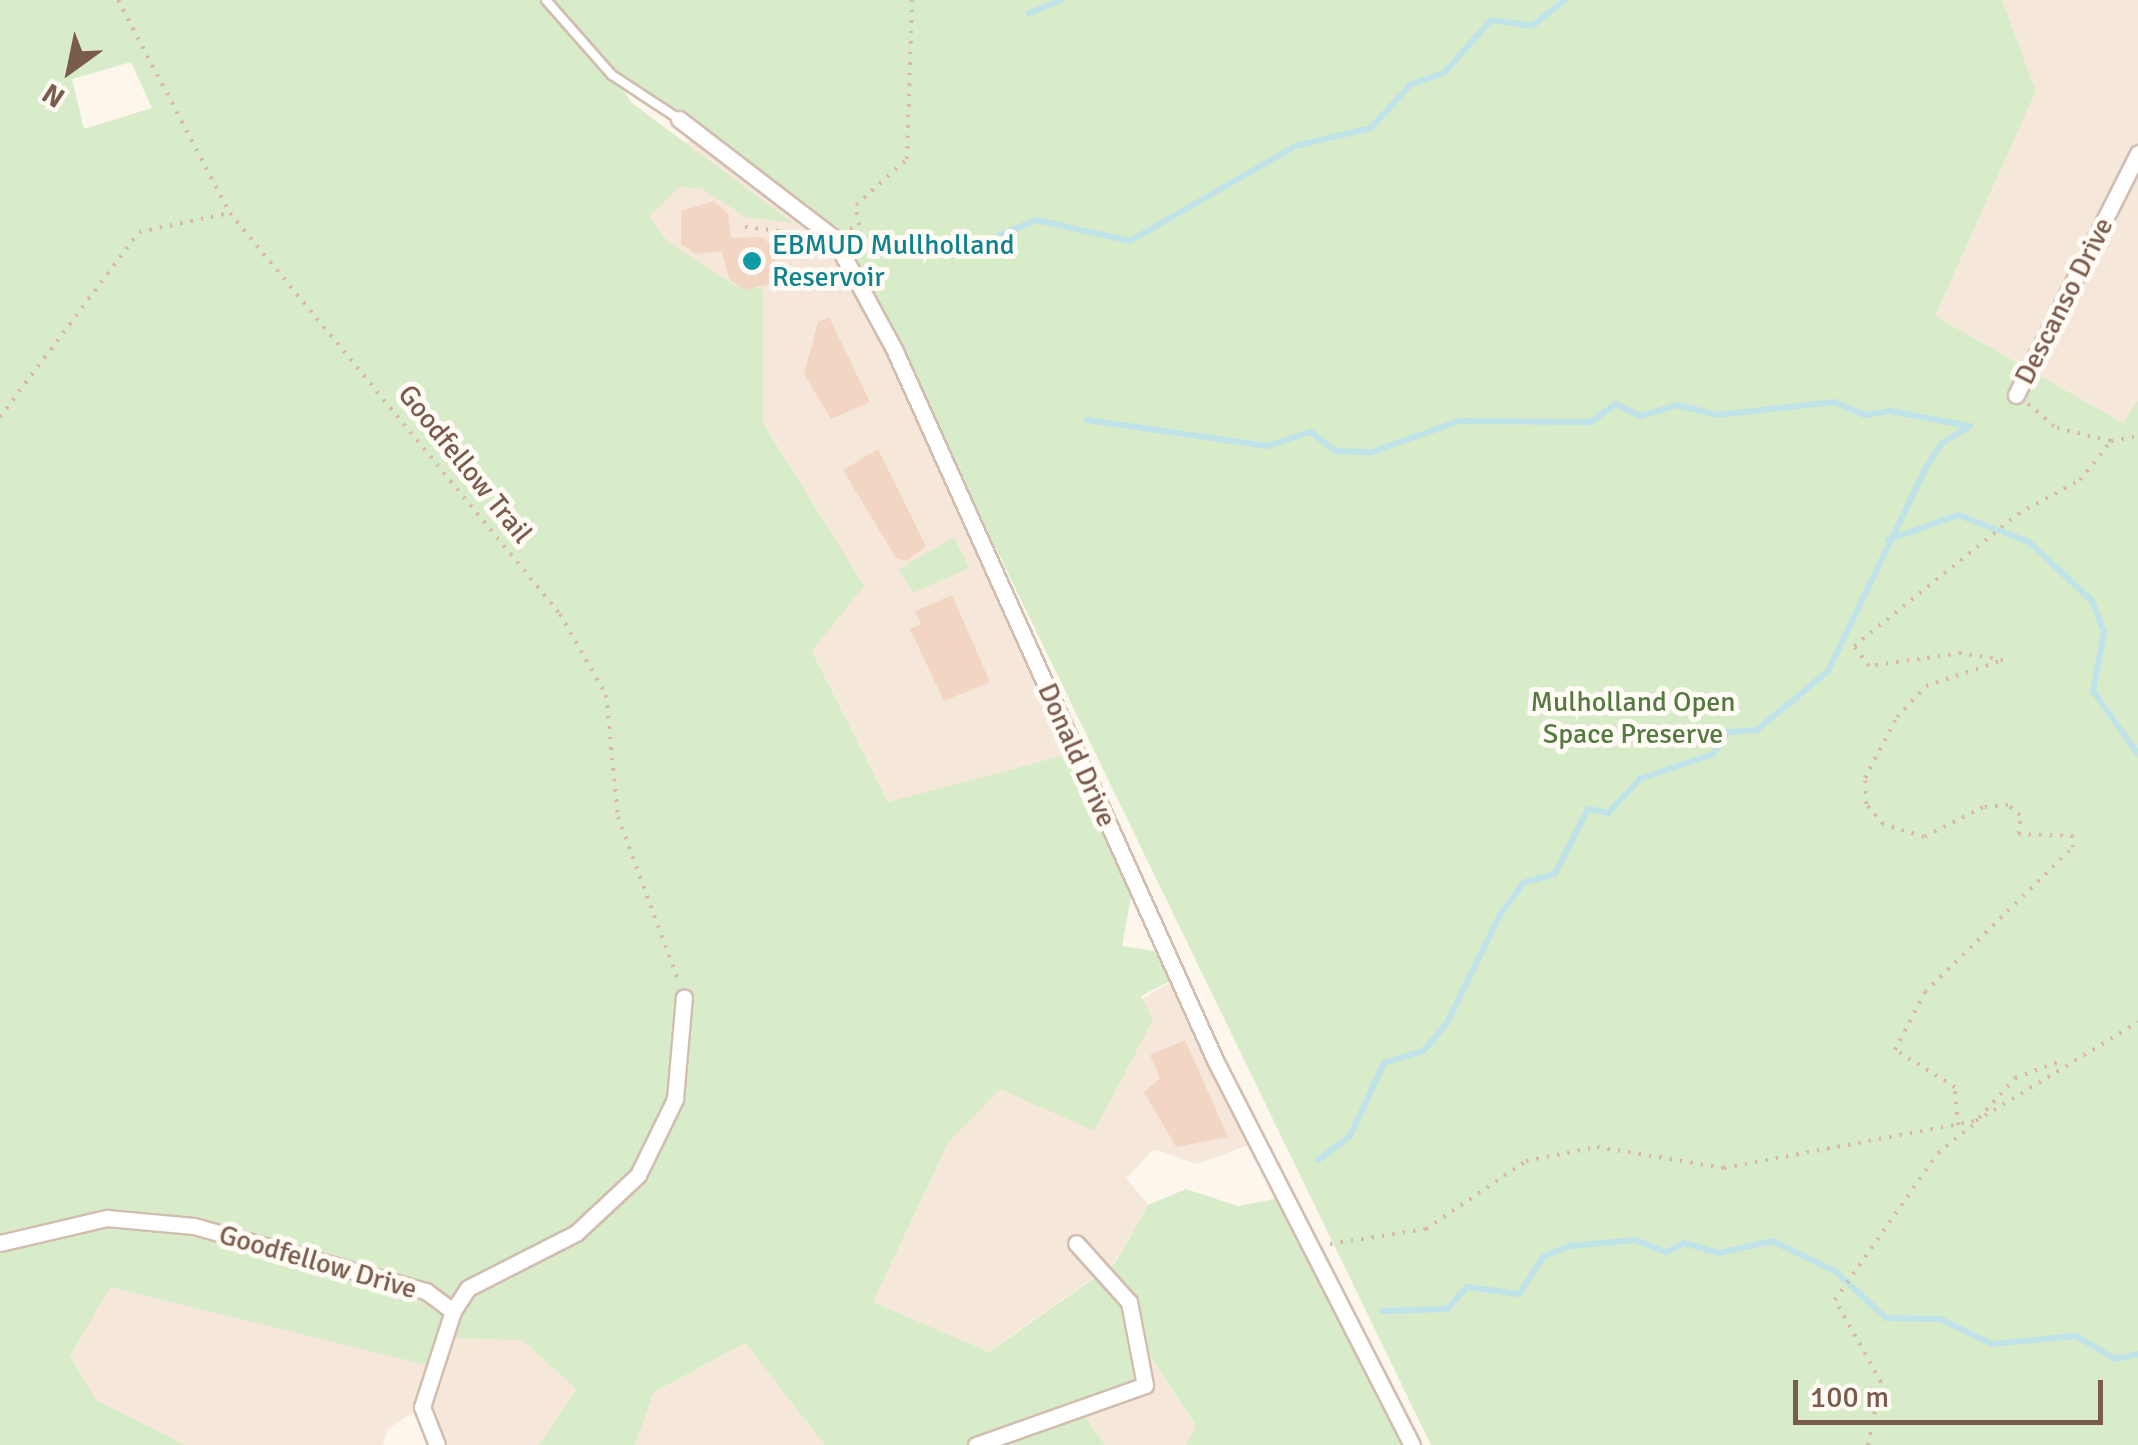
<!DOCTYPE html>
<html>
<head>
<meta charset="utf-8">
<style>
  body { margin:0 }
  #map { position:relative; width:2138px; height:1445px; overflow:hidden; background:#fdf6ec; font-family:Signika,sans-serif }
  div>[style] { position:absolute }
  .residential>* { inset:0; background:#f5e8da }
  .green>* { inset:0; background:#d8ecc9 }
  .stream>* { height:6px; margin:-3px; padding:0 3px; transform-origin:3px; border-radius:3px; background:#bfe3e8 }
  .building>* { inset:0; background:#f3d5c3 }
  .path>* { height:4px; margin-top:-2px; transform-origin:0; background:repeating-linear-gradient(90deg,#d9b8a5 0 2.5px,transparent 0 10.5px) }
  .roads { filter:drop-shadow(2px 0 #d1beb0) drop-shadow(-2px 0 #d1beb0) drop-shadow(0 2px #d1beb0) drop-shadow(0 -2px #d1beb0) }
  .service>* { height:8px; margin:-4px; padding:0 4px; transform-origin:4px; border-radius:4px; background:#fff }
  .minor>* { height:15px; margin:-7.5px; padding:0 7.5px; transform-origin:7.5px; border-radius:7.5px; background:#fff }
  .dots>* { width:28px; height:28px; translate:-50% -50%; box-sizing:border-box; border:5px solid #fffaf3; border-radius:50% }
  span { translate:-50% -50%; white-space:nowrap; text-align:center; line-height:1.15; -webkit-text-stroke:10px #fffaf3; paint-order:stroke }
  .culture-label { font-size:28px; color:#0d838f }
  .left { translate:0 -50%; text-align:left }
  .street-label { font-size:28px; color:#7a5c4d }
  .park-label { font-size:28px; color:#537a41 }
  .north { position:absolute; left:20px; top:20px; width:100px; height:100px; -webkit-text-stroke:8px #fffaf3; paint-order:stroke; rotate:213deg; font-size:28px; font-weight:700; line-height:40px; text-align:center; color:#7a5c4d }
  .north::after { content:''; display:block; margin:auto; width:35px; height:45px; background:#7a5c4d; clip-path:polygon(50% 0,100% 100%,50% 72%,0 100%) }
  .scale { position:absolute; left:1793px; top:1380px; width:310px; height:45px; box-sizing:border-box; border:5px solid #7a5c4d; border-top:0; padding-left:12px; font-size:30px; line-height:35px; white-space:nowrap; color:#7a5c4d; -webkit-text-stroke:8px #fffaf3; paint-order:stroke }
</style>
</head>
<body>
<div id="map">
  <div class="residential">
    <i style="clip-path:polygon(2002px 0,2138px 0,2138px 400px,2123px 423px,1935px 316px,2036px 91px)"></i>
    <i style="clip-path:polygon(695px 130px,833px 237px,1076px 752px,888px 802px,812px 650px,863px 586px,721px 354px,595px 278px)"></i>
    <i style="clip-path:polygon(1178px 977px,1257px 1142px,1197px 1164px,1154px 1149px,1126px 1178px,1148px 1205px,1115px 1262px,988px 1352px,873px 1302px,949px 1141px,1000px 1088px)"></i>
    <i style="clip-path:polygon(109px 1287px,255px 1320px,522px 1340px,576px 1389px,539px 1445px,437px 1445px,421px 1407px,388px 1429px,383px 1445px,185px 1445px,96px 1400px,70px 1356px)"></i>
    <i style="clip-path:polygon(745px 1343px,825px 1445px,635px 1445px,654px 1392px)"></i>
    <i style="clip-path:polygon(1144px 1348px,1196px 1426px,1186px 1445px,1105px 1445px,1082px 1412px)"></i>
  </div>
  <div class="green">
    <i style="clip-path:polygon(evenodd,0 0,2002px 0,2036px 91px,1935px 316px,2123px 423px,2138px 400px,2138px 1445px,1431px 1445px,972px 499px,833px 237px,752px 167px,615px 78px,632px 103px,793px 223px,746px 217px,701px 188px,679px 187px,649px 216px,668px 242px,736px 286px,763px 289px,763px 423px,864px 586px,812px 651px,888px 802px,1076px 752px,1134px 880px,1122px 946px,1167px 953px,1178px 977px,1141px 996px,1153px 1020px,1094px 1131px,1000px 1089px,949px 1141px,873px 1302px,989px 1352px,1115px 1263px,1148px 1205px,1186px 1189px,1238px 1206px,1285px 1197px,1412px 1445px,1186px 1445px,1196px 1426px,1145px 1349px,1145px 1385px,1082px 1412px,1105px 1445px,825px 1445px,745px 1343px,654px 1392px,635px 1445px,539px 1445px,576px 1389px,522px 1340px,444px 1338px,435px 1367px,110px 1287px,70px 1356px,96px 1400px,185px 1445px,0 1445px,0 0,131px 62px,152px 108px,84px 129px,72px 79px,131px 62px)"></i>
    <i style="clip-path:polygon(954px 537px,969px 568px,913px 593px,899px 569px)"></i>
  </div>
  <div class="stream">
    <i style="left:1029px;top:13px;width:35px;rotate:-22deg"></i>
    <i style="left:951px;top:256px;width:92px;rotate:-23deg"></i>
    <i style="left:1036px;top:220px;width:96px;rotate:12.6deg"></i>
    <i style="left:1130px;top:241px;width:190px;rotate:-29.9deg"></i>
    <i style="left:1295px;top:146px;width:78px;rotate:-13.3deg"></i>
    <i style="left:1371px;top:128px;width:58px;rotate:-47.8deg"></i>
    <i style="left:1410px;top:85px;width:37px;rotate:-20deg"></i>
    <i style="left:1445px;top:72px;width:69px;rotate:-48.5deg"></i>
    <i style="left:1491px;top:20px;width:41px;rotate:8.3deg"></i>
    <i style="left:1532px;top:26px;width:42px;rotate:-38.2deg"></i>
    <i style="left:1087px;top:420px;width:182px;rotate:8.2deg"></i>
    <i style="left:1267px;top:446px;width:46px;rotate:-17.7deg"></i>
    <i style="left:1311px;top:432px;width:31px;rotate:38deg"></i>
    <i style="left:1335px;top:451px;width:37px;rotate:2deg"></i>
    <i style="left:1372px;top:452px;width:92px;rotate:-19.6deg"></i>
    <i style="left:1459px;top:421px;width:132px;rotate:0.4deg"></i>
    <i style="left:1591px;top:422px;width:31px;rotate:-36deg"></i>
    <i style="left:1616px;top:404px;width:27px;rotate:27deg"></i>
    <i style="left:1640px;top:416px;width:40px;rotate:-16deg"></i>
    <i style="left:1678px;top:405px;width:40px;rotate:14.4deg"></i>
    <i style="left:1717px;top:415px;width:118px;rotate:-6.3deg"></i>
    <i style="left:1834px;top:402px;width:34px;rotate:23deg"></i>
    <i style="left:1865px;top:415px;width:25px;rotate:-9deg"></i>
    <i style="left:1890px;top:411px;width:80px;rotate:10.8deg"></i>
    <i style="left:1888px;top:540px;width:74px;rotate:-19.7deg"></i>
    <i style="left:1958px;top:515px;width:76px;rotate:20.8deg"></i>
    <i style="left:2029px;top:542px;width:86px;rotate:43.1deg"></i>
    <i style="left:2092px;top:601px;width:34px;rotate:69deg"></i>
    <i style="left:2104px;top:633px;width:59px;rotate:100.7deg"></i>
    <i style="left:2093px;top:691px;width:77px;rotate:54.5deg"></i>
    <i style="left:1318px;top:1160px;width:40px;rotate:-37deg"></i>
    <i style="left:1350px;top:1136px;width:81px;rotate:-65deg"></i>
    <i style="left:1384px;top:1063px;width:41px;rotate:-17.1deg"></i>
    <i style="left:1423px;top:1051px;width:37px;rotate:-49deg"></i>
    <i style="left:1447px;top:1023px;width:120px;rotate:-63.9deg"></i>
    <i style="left:1500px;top:915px;width:39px;rotate:-54deg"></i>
    <i style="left:1523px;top:883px;width:33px;rotate:-16deg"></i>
    <i style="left:1555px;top:874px;width:73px;rotate:-63.1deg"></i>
    <i style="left:1588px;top:809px;width:20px;rotate:11deg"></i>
    <i style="left:1608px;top:813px;width:47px;rotate:-46.7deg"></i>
    <i style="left:1640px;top:779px;width:77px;rotate:-18.9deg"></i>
    <i style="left:1713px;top:754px;width:27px;rotate:-56deg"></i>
    <i style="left:1728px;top:732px;width:29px;rotate:-4deg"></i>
    <i style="left:1757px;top:730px;width:92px;rotate:-39.7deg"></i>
    <i style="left:1828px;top:671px;width:224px;rotate:-64.3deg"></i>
    <i style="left:1925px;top:469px;width:31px;rotate:-57deg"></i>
    <i style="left:1942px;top:443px;width:33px;rotate:-31deg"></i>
    <i style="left:1382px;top:1311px;width:65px;rotate:-1.8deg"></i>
    <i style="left:1447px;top:1309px;width:30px;rotate:-48deg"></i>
    <i style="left:1467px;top:1287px;width:52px;rotate:7.7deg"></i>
    <i style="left:1519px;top:1294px;width:45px;rotate:-56.7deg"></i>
    <i style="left:1544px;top:1256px;width:28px;rotate:-21deg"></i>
    <i style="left:1570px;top:1246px;width:65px;rotate:-5.3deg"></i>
    <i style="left:1635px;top:1240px;width:34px;rotate:21deg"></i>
    <i style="left:1667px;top:1252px;width:19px;rotate:-28deg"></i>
    <i style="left:1684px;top:1243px;width:36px;rotate:16deg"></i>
    <i style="left:1719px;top:1253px;width:54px;rotate:-12.8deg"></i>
    <i style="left:1772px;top:1241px;width:70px;rotate:25.5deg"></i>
    <i style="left:1835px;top:1271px;width:69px;rotate:42.7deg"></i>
    <i style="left:1886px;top:1318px;width:54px;rotate:1.1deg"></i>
    <i style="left:1940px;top:1319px;width:58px;rotate:25.7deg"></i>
    <i style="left:1992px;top:1344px;width:84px;rotate:-5.4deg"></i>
    <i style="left:2076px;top:1336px;width:45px;rotate:30.5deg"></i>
    <i style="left:2115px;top:1359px;width:24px;rotate:-12deg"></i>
  </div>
  <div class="building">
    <i style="clip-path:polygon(714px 201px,728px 214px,731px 238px,762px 237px,776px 249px,771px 284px,744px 290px,729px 279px,722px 251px,696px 254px,681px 244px,681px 211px)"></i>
    <i style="clip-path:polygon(829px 317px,870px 402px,831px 419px,804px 374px,818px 322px)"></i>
    <i style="clip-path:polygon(878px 449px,926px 546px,907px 561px,896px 558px,843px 470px)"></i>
    <i style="clip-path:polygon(952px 595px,990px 682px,944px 701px,910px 629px,921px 624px,915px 611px)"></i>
    <i style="clip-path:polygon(1185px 1040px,1228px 1137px,1176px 1147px,1144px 1092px,1160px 1078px,1150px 1055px)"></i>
  </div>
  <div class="path">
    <i style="left:118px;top:0;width:241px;rotate:62.3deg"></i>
    <i style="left:230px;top:213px;width:519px;rotate:50.55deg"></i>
    <i style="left:560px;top:614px;width:93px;rotate:60.4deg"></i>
    <i style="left:606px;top:695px;width:123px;rotate:84.4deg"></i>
    <i style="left:618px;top:817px;width:177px;rotate:69.8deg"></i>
    <i style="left:745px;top:227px;width:52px;rotate:6.6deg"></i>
    <i style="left:850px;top:229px;width:10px;rotate:-24deg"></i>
    <i style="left:859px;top:225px;width:20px;rotate:-99deg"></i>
    <i style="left:856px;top:205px;width:69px;rotate:-42deg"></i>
    <i style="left:907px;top:159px;width:159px;rotate:-88.2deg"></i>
    <i style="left:2028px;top:404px;width:38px;rotate:40deg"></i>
    <i style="left:2057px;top:428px;width:56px;rotate:13.5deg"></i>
    <i style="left:2111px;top:441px;width:27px;rotate:-10deg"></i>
    <i style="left:0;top:417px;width:231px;rotate:-53.1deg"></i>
    <i style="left:139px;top:232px;width:93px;rotate:-11.8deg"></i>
    <i style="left:1979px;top:1118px;width:54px;rotate:-48deg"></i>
    <i style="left:2015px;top:1078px;width:52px;rotate:-20.2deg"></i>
    <i style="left:1958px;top:1125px;width:38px;rotate:-95deg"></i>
    <i style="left:1955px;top:1087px;width:70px;rotate:-148.3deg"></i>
    <i style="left:1895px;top:1050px;width:65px;rotate:-62.7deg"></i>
    <i style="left:1925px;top:992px;width:207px;rotate:-44.4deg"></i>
    <i style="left:2073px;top:847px;width:11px;rotate:-90deg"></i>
    <i style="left:2073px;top:836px;width:54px;rotate:-177.9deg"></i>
    <i style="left:2019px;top:834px;width:19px;rotate:-87deg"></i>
    <i style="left:2020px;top:815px;width:16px;rotate:-140deg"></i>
    <i style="left:2008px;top:805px;width:25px;rotate:175deg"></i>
    <i style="left:1983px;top:807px;width:66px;rotate:153deg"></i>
    <i style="left:1924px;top:837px;width:43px;rotate:-162.4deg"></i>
    <i style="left:1883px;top:824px;width:26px;rotate:-130deg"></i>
    <i style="left:1866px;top:804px;width:26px;rotate:-92deg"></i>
    <i style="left:1865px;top:778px;width:69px;rotate:-62.3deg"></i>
    <i style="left:1897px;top:717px;width:42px;rotate:-46.9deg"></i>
    <i style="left:1926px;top:686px;width:81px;rotate:-18.7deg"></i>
    <i style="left:2003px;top:660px;width:43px;rotate:-170.5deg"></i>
    <i style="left:1961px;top:653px;width:93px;rotate:172deg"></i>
    <i style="left:1869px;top:666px;width:25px;rotate:-127deg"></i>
    <i style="left:1854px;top:646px;width:211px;rotate:-38.8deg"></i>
    <i style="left:2018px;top:514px;width:71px;rotate:-28.7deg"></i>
    <i style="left:2080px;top:480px;width:50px;rotate:-51.5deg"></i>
    <i style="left:1330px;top:1244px;width:97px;rotate:-8.9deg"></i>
    <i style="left:1426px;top:1229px;width:121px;rotate:-34.2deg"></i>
    <i style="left:1526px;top:1161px;width:72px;rotate:-11.2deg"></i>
    <i style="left:1597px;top:1147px;width:129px;rotate:9.4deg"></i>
    <i style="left:1724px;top:1168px;width:256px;rotate:-10.6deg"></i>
    <i style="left:1976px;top:1121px;width:190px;rotate:-31.4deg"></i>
    <i style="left:1868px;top:1445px;width:64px;rotate:-78.3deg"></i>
    <i style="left:1881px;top:1382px;width:94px;rotate:-119.3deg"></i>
    <i style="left:1835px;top:1300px;width:179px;rotate:-55deg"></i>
    <i style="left:1938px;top:1153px;width:46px;rotate:-38.9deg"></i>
  </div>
  <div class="roads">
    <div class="service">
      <i style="left:546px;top:0;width:100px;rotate:48.7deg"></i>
      <i style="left:612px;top:75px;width:80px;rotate:33.3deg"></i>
    </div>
    <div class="minor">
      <i style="left:679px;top:119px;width:194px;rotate:37.5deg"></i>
      <i style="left:833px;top:237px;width:128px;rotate:61.4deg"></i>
      <i style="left:894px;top:349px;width:780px;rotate:65.7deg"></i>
      <i style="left:1215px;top:1060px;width:432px;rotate:62.9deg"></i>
      <i style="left:2016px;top:395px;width:271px;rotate:-63.2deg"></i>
      <i style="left:0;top:1243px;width:110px;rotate:-13.2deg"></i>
      <i style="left:107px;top:1218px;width:87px;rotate:5.3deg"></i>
      <i style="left:194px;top:1226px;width:241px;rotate:15.7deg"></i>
      <i style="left:426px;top:1291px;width:34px;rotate:37deg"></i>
      <i style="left:437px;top:1445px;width:41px;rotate:-111.5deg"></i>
      <i style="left:422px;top:1407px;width:101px;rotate:-72.1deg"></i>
      <i style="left:453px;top:1311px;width:27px;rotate:-57deg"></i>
      <i style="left:468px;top:1288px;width:121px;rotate:-27deg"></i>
      <i style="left:576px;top:1233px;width:85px;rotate:-43.1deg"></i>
      <i style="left:638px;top:1175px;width:85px;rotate:-64deg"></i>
      <i style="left:675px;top:1099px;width:102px;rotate:-85deg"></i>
      <i style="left:976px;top:1445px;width:179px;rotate:-19.5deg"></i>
      <i style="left:1145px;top:1385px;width:85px;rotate:-100.9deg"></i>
      <i style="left:1129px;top:1302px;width:79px;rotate:-131.9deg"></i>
    </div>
  </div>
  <div class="dots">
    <i style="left:752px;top:261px;background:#0f9aa8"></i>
  </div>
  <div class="culture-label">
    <span class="left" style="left:772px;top:261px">EBMUD Mullholland<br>Reservoir</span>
  </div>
  <div class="street-label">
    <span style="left:2064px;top:301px;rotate:-63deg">Descanso Drive</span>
    <span style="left:465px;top:464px;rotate:51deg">Goodfellow Trail</span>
    <span style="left:1077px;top:755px;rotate:66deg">Donald Drive</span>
    <span style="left:318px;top:1262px;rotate:16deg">Goodfellow Drive</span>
  </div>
  <div class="park-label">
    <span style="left:1633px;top:718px">Mulholland Open<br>Space Preserve</span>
  </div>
  <div class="north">N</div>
  <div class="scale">100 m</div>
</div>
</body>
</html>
